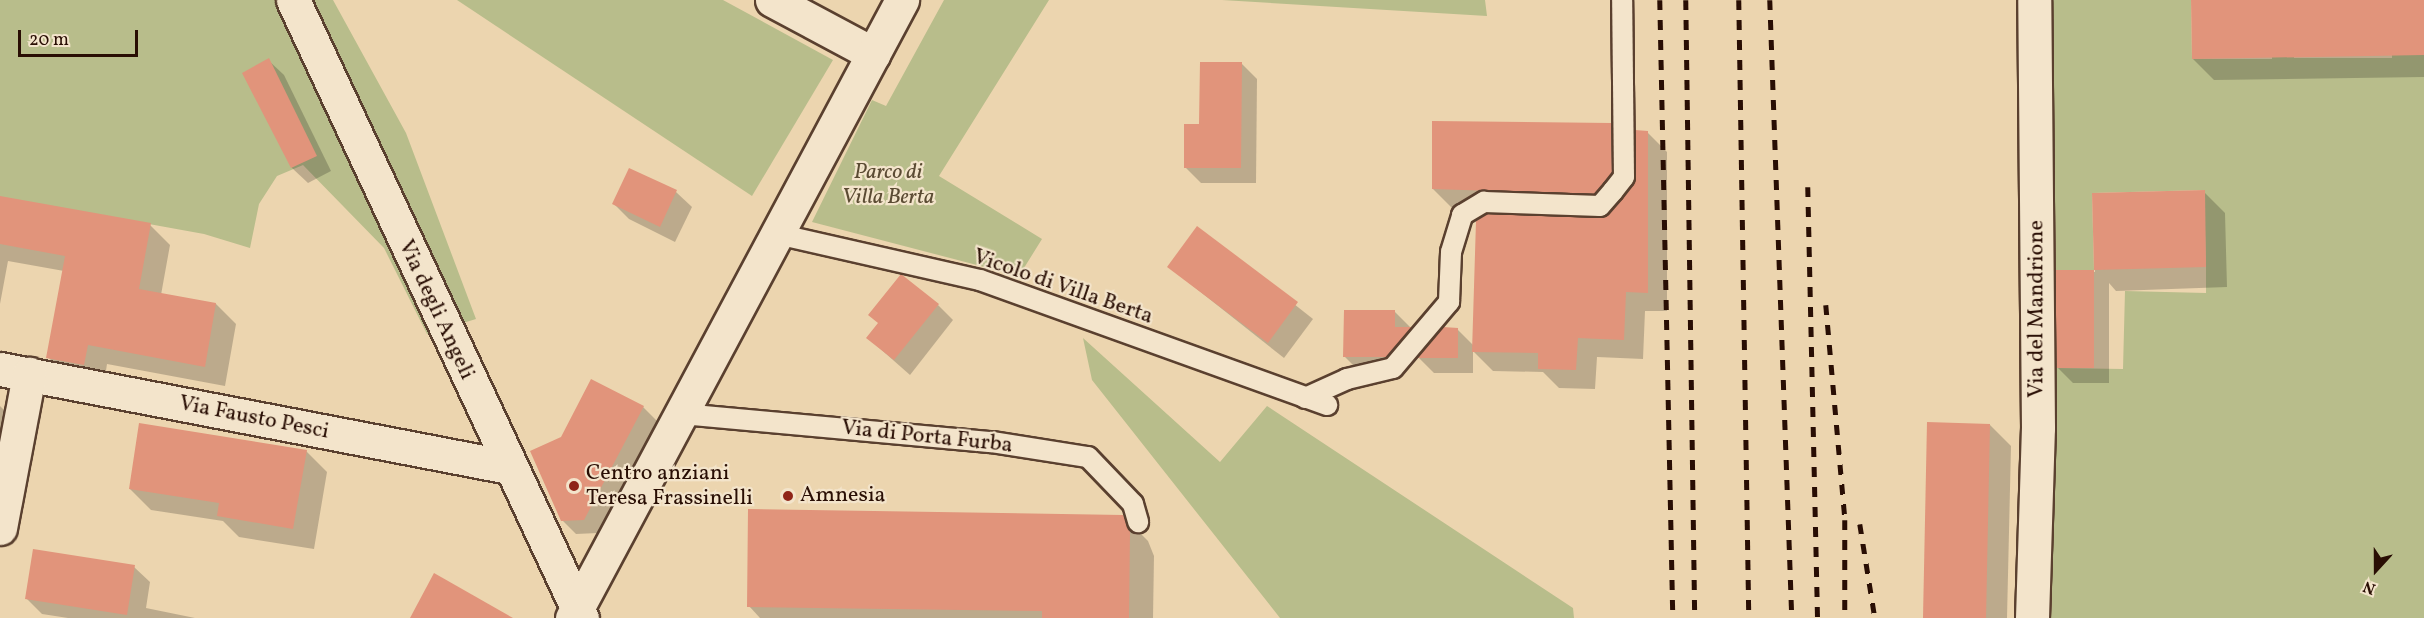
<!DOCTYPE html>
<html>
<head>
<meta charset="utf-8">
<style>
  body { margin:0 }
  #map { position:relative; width:2424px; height:618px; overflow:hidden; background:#ecd5af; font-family:Vollkorn,serif }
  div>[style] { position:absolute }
  .green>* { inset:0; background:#b8bd8b }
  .shadow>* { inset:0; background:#0003 }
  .building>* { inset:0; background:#e1947b }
  .roads { filter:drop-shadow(2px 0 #5a402f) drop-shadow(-2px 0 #5a402f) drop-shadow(0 2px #5a402f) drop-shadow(0 -2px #5a402f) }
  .lane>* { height:20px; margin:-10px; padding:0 10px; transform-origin:10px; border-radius:10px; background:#f3e4cb }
  .street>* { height:33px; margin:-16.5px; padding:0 16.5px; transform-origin:16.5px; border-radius:16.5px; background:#f3e4cb }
  .secondary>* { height:33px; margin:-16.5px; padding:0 16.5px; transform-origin:16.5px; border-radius:16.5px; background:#f3e4cb }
  .rail>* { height:4.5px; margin-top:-2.25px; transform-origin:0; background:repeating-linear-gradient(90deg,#290e04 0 10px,transparent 0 20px) }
  .dots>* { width:16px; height:16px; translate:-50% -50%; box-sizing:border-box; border:3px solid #f3e4cb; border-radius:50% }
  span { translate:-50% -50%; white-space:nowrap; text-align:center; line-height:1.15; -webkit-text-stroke:4.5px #f3e4cb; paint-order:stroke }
  .park-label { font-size:22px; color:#5b4b33; font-style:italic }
  .street-label { font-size:22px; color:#290e04 }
  .poi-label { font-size:22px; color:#290e04 }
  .left { translate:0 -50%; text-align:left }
  .north { position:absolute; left:2346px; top:540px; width:60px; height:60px; -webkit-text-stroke:4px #f3e4cb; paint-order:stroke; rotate:201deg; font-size:16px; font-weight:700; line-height:24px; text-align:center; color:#290e04 }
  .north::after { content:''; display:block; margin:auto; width:21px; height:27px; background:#290e04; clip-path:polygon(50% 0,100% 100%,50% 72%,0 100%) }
  .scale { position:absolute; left:18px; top:30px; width:120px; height:27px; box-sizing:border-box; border:3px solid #290e04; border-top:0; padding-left:8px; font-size:18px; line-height:21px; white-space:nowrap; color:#290e04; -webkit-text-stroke:4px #f3e4cb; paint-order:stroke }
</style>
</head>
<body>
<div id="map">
  <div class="green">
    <i style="clip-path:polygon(0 0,333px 0,406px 133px,476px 319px,427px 334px,384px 248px,303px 165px,277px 176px,259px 204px,250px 248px,204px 234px,0 197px)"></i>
    <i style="clip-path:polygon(457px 0,723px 0,833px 60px,752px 196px)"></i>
    <i style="clip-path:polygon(944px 0,1049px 0,939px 176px,1042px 239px,1019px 276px,812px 222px,872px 100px,886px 106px)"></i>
    <i style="clip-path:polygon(1222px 0,1485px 0,1487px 16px)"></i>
    <i style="clip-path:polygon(2052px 0,2191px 0,2192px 59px,2272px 59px,2272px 0,2294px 0,2294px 58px,2392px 58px,2392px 0,2424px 55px,2424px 618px,2051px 618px,2056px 368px,2123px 369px,2125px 291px,2206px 293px,2206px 267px,2204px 190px,2092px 193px,2094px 270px,2056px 270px)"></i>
    <i style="clip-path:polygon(1083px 338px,1220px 462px,1267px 406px,1573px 608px,1574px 618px,1280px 618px,1092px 380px)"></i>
  </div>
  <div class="shadow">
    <i style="clip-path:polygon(2193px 0,2424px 0,2424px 77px,2214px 80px,2193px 59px)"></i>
    <i style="clip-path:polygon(268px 60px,284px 75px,331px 171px,308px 183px,292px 168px,244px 73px)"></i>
    <i style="clip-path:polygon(1241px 63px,1257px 79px,1256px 183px,1201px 183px,1185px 167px)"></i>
    <i style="clip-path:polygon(1611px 125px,1632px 146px,1632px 187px,1647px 132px,1667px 152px,1667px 311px,1645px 311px,1643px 359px,1597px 357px,1595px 389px,1559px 388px,1543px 372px,1493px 371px,1473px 351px,1473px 373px,1434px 373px,1419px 358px,1457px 329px,1474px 346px,1610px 214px,1454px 210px,1433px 189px)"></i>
    <i style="clip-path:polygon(676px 192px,692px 207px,675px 242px,629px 219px,614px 204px)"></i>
    <i style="clip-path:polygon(2204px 192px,2225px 213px,2227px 287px,2116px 291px,2109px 283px,2109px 383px,2073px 383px,2058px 368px,2057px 271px,2095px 272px,2093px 195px)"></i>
    <i style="clip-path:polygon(0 197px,150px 225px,170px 245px,161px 295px,216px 304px,236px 324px,225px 386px,107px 364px,104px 384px,68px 378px,48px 357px,64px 271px,8px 261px,0 304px)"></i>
    <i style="clip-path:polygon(1198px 228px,1313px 319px,1284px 358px,1169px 267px)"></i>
    <i style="clip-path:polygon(938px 305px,953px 320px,910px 375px,868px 338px)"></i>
    <i style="clip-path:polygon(1395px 312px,1427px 344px,1402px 372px,1360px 372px,1345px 357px)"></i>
    <i style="clip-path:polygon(0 406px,16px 422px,0 510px)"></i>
    <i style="clip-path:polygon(643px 407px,657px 421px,598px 533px,576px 534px,562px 520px)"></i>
    <i style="clip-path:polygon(1990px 425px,2011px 446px,2007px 618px,1924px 618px)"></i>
    <i style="clip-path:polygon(306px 451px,327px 472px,314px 549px,239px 537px,223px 521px,151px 510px,130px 489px)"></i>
    <i style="clip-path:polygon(1123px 516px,1148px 541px,1154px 556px,1153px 618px,760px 618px,749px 606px)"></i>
    <i style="clip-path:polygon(134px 567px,150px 582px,146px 608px,195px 618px,68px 618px,42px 614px,26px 598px)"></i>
  </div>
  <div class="building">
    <i style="clip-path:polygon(2191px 0,2424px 0,2424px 55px,2192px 59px)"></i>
    <i style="clip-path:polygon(269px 58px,317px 156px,291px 168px,242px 73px)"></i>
    <i style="clip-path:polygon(1200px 62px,1242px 62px,1241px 168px,1184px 168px,1184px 124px,1199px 124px)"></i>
    <i style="clip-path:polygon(1432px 121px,1611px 123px,1612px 173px,1595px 194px,1432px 189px)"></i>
    <i style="clip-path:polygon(1635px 130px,1648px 131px,1648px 293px,1626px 292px,1624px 340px,1578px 338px,1576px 370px,1538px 369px,1538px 353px,1472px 352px,1476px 221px,1487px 214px,1605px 217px,1634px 184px)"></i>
    <i style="clip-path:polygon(629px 168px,677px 190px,660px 227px,612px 204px)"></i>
    <i style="clip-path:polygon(2205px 190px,2206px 267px,2094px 270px,2092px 193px)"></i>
    <i style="clip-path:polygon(0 196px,151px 223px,139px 289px,216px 303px,205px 367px,88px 345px,84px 365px,46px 358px,65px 256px,0 244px)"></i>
    <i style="clip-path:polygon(1197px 226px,1298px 302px,1268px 343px,1167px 267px)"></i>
    <i style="clip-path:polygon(2056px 270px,2094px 270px,2094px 368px,2056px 368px)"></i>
    <i style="clip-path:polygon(901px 274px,939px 304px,894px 360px,866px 338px,878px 323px,868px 315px)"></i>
    <i style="clip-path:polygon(1344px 310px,1395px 310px,1395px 327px,1412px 327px,1386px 357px,1343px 357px)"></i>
    <i style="clip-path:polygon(1443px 327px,1458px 328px,1458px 358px,1417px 358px)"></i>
    <i style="clip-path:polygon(591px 379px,644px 406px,584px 520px,561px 521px,530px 451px,561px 437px)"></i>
    <i style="clip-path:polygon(1927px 422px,1990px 424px,1986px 618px,1923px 618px)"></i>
    <i style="clip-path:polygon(139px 423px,307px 450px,293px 529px,217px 516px,219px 503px,129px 489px)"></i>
    <i style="clip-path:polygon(748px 509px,1123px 515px,1130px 531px,1129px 618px,1042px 618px,1042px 611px,747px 607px)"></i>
    <i style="clip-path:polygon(33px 549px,135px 565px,127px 615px,25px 599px)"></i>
    <i style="clip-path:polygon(434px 573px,513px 618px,410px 618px)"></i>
  </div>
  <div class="roads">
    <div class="lane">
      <i style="left:777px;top:234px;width:208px;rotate:12.8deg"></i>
      <i style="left:980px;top:280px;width:369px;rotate:19.8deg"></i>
      <i style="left:1305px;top:398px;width:46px;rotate:-24.3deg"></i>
      <i style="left:1347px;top:379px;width:47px;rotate:-13.4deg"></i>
      <i style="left:1393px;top:368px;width:87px;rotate:-49.7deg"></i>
      <i style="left:1449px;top:302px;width:50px;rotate:-87.7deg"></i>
      <i style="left:1451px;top:252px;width:39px;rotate:-73deg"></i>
      <i style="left:1462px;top:215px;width:26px;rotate:-31deg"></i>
      <i style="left:1484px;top:202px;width:116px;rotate:2deg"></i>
      <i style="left:1600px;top:206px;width:20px;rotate:-49deg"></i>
      <i style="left:1613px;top:191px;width:18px;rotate:-52deg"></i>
      <i style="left:1624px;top:177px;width:177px;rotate:-90.6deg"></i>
      <i style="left:682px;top:414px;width:311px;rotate:5.2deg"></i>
      <i style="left:992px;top:442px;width:97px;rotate:8.9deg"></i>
      <i style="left:1088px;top:457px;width:65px;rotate:46.2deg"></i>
      <i style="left:1133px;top:504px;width:19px;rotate:74deg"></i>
    </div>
    <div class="street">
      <i style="left:0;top:369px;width:518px;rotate:10.9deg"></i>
      <i style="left:0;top:528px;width:157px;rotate:-79.3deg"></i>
    </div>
    <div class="secondary">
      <i style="left:293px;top:0;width:682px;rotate:64.94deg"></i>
      <i style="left:772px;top:0;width:115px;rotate:28.1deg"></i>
      <i style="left:572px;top:618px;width:701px;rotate:-61.9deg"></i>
      <i style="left:2032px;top:618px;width:190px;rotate:-88.2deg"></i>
      <i style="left:2038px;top:428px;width:428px;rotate:-90.5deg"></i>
    </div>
  </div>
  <div class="rail">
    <i style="left:1660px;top:0;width:618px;rotate:88.79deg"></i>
    <i style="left:1686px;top:0;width:618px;rotate:89.17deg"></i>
    <i style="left:1739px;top:0;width:618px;rotate:89.07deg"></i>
    <i style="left:1770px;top:0;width:618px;rotate:87.96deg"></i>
    <i style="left:1808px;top:187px;width:431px;rotate:88.7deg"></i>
    <i style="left:1826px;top:305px;width:216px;rotate:84.9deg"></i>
    <i style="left:1845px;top:520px;width:98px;rotate:90deg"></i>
    <i style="left:1860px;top:524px;width:95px;rotate:80.9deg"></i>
  </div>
  <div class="dots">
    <i style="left:574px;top:486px;background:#8f2418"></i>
    <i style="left:788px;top:496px;background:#8f2418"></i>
  </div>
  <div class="park-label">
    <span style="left:888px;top:185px">Parco di<br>Villa Berta</span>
  </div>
  <div class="street-label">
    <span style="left:1063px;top:287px;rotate:19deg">Vicolo di Villa Berta</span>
    <span style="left:2037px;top:309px;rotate:-90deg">Via del Mandrione</span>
    <span style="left:436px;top:310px;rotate:65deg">Via degli Angeli</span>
    <span style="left:254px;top:418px;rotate:11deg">Via Fausto Pesci</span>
    <span style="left:927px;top:437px;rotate:6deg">Via di Porta Furba</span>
  </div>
  <div class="poi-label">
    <span class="left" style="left:586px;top:486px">Centro anziani<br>Teresa Frassinelli</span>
    <span class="left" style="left:800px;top:496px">Amnesia</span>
  </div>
  <div class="north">N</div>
  <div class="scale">20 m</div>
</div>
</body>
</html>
